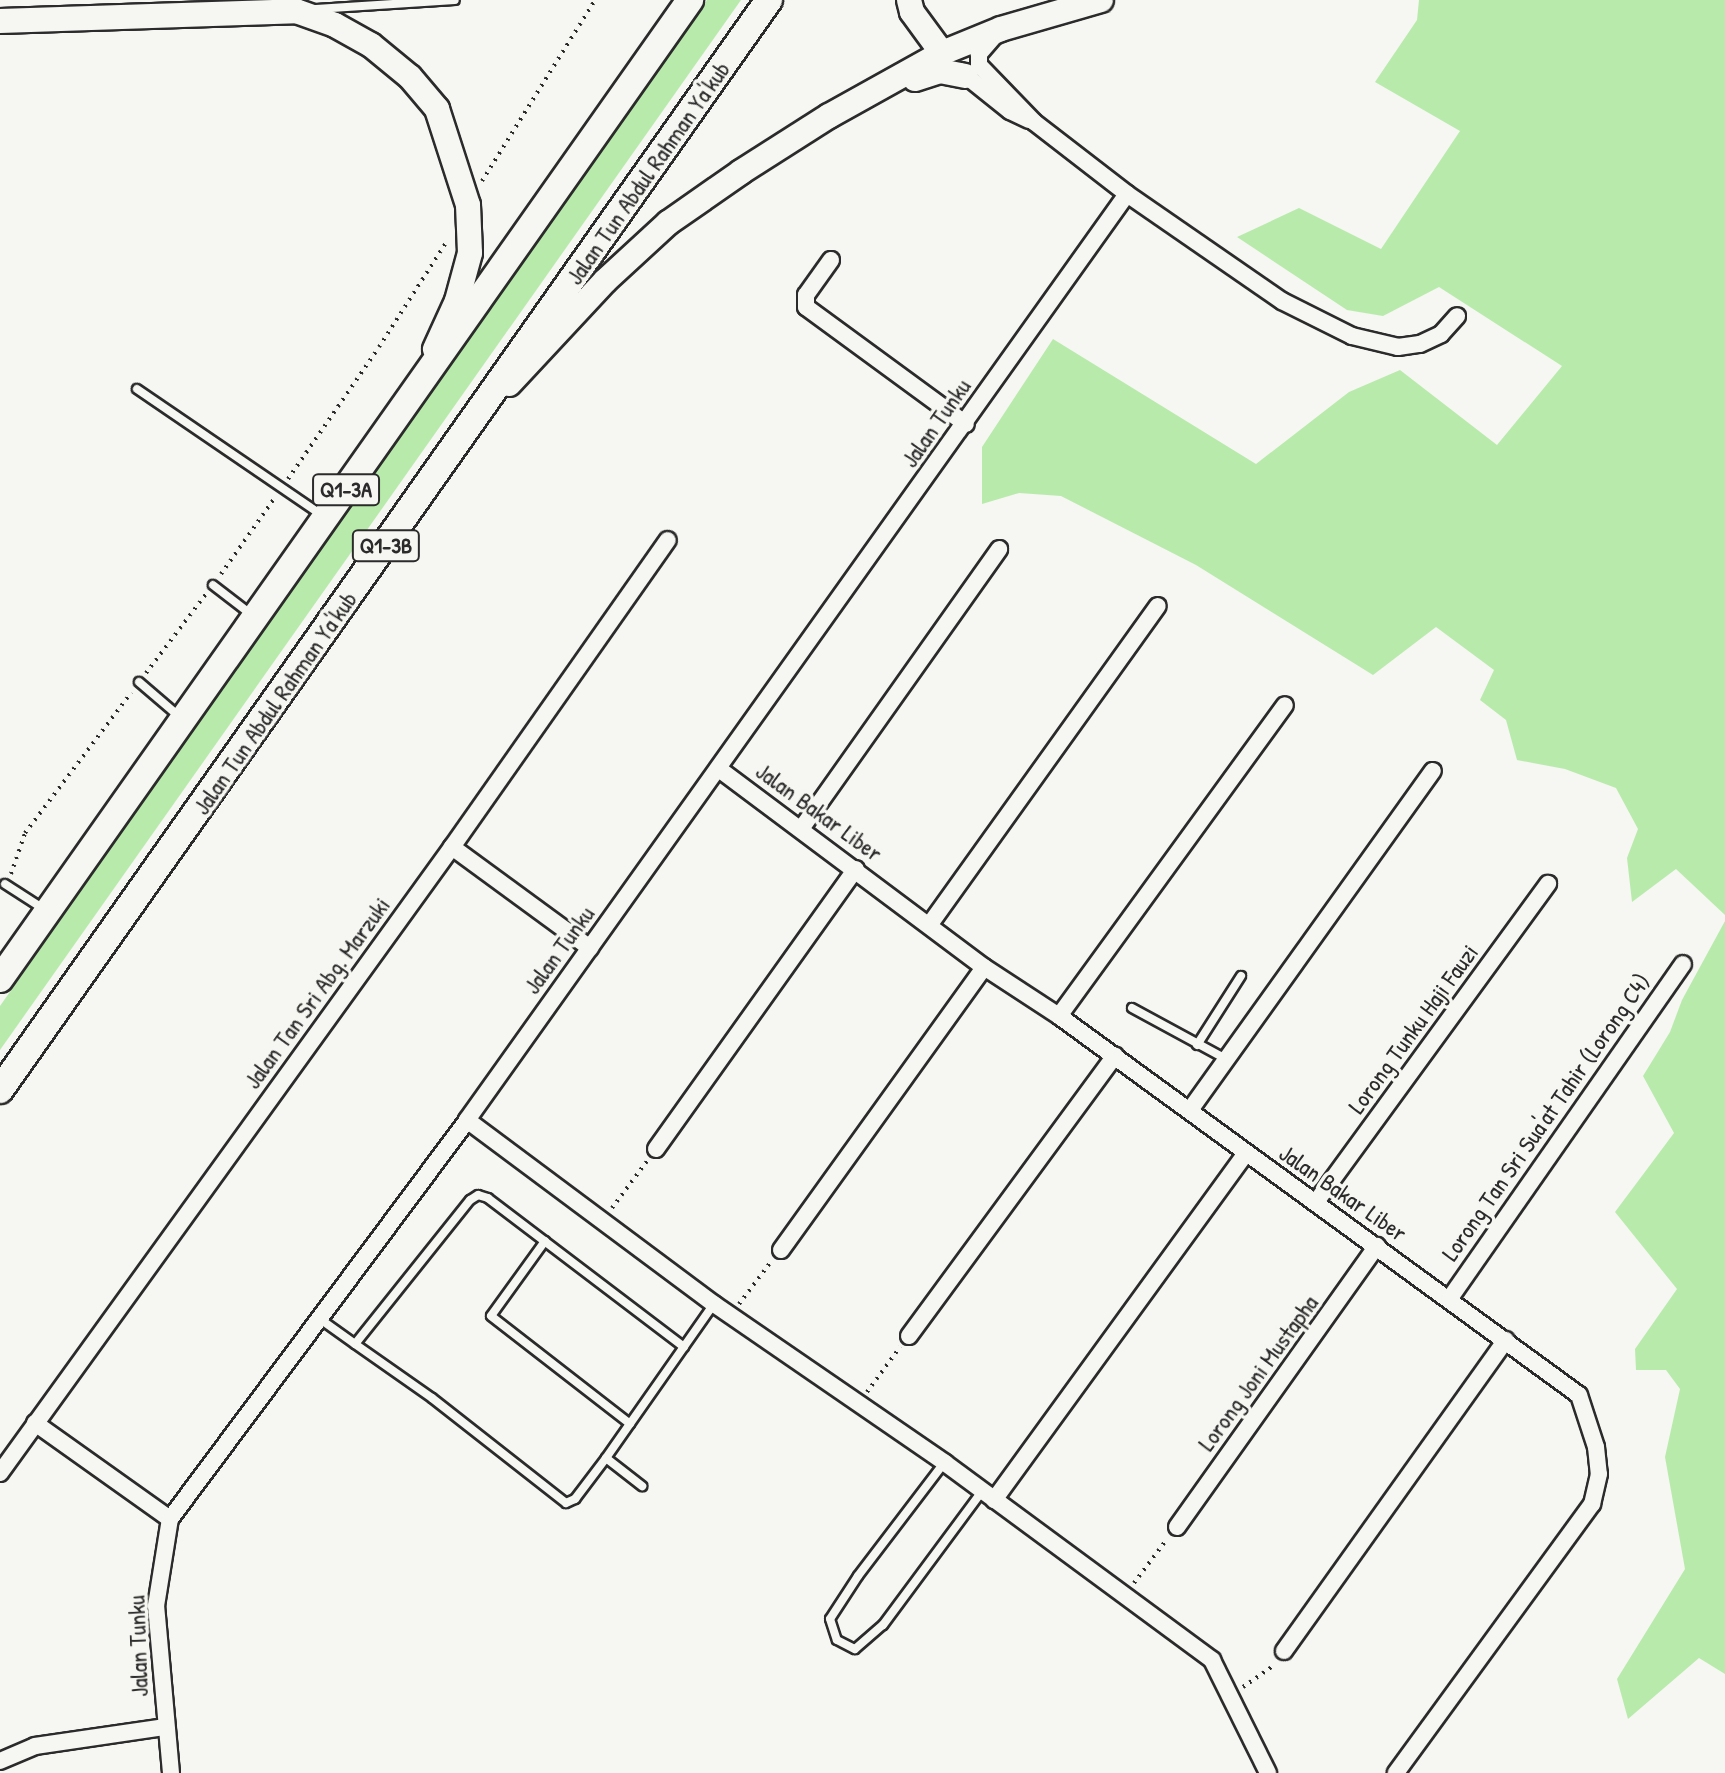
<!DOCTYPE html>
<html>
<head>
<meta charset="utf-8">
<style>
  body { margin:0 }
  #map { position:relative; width:1725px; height:1773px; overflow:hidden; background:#f6f6f2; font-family:"Patrick Hand",sans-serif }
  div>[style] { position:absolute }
  .green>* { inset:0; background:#b8ebab }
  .path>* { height:4px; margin-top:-2px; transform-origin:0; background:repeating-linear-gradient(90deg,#2b2b2b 0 2px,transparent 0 8px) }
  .roads { filter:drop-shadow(2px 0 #2b2b2b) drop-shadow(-2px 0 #2b2b2b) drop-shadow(0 2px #2b2b2b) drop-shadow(0 -2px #2b2b2b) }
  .lane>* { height:8px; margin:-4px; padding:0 4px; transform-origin:4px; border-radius:4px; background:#f6f6f2 }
  .street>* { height:16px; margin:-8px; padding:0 8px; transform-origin:8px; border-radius:8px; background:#f6f6f2 }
  .secondary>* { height:24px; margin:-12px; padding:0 12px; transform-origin:12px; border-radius:12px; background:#f6f6f2 }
  .primary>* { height:26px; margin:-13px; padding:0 13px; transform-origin:13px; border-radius:13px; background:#f6f6f2 }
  span { translate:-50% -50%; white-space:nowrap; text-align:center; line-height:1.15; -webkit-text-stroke:7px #f6f6f2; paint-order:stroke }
  .shield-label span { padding:2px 6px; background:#f6f6f2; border:2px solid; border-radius:6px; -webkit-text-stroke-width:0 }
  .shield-label { font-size:22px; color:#2b2b2b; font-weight:700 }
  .street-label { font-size:24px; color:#2b2b2b }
</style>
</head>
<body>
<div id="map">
  <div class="green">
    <i style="clip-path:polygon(707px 0,741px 0,0 1050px,0 1006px)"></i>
    <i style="clip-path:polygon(1419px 0,1725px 0,1725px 915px,1676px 869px,1632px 902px,1627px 858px,1638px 829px,1616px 788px,1565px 769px,1517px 760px,1506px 720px,1480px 700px,1494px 670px,1436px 627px,1373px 675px,1196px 565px,1061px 496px,1019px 493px,982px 504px,982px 447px,1053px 339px,1256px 464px,1349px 392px,1400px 370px,1497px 445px,1562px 366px,1439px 287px,1383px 316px,1347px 310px,1237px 237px,1299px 208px,1381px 249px,1460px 131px,1375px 82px,1417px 20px)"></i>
    <i style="clip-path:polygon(1725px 921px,1725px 1674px,1699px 1658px,1628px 1719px,1617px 1679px,1685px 1569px,1665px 1457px,1680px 1389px,1666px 1370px,1636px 1370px,1635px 1349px,1677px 1289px,1615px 1212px,1674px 1133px,1643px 1076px,1670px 1032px,1682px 1000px)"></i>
  </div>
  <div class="path">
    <i style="left:482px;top:181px;width:213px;rotate:-58deg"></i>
    <i style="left:288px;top:479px;width:160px;rotate:-55.4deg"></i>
    <i style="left:379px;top:347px;width:126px;rotate:-57.3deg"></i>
    <i style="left:221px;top:574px;width:95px;rotate:-54.8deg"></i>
    <i style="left:146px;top:673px;width:99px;rotate:-52.8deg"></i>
    <i style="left:11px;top:874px;width:43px;rotate:-71.1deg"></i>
    <i style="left:25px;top:833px;width:176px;rotate:-52.9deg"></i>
    <i style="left:612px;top:1208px;width:59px;rotate:-53.3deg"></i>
    <i style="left:739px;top:1304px;width:51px;rotate:-52.9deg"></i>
    <i style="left:867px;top:1392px;width:56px;rotate:-53.7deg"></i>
    <i style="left:1134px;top:1583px;width:55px;rotate:-53.1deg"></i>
    <i style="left:1243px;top:1687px;width:39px;rotate:-35deg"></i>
  </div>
  <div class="roads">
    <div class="lane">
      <i style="left:316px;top:9px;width:139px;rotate:-3.7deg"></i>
      <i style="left:137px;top:389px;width:224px;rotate:34.3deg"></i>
      <i style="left:213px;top:585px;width:49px;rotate:37.6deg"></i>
      <i style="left:139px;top:682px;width:54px;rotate:40.5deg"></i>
      <i style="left:5px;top:884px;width:46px;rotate:32.7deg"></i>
      <i style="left:1132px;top:1008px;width:107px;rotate:28.5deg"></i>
      <i style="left:1197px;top:1045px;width:82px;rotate:-57.5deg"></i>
      <i style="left:545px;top:1241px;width:92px;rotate:125.8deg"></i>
      <i style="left:491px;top:1316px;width:176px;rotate:37.8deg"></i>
      <i style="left:320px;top:1319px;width:43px;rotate:35.5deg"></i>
      <i style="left:684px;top:1347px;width:246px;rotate:-142.8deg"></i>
      <i style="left:488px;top:1198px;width:10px;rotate:-163deg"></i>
      <i style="left:478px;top:1195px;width:9px;rotate:148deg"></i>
      <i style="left:470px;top:1200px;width:184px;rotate:128.6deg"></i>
      <i style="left:355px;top:1344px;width:94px;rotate:35deg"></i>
      <i style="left:432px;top:1398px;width:170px;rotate:38.1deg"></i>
      <i style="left:566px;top:1503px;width:10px;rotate:-24deg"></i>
      <i style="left:575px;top:1499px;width:51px;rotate:-52.9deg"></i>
      <i style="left:606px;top:1458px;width:188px;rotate:-55deg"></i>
      <i style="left:606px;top:1458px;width:46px;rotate:37.9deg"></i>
      <i style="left:944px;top:1463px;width:142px;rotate:127.3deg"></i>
      <i style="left:858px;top:1576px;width:51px;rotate:123.1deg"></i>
      <i style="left:830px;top:1619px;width:22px;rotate:72deg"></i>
      <i style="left:837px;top:1640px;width:20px;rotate:27deg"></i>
      <i style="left:855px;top:1649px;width:37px;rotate:-41deg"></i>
      <i style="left:883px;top:1625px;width:167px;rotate:-53.5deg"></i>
    </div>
    <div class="street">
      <i style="left:997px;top:33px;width:28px;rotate:131deg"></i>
      <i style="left:979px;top:54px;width:11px;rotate:90deg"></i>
      <i style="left:979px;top:65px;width:79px;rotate:46deg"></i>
      <i style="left:1034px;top:122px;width:118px;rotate:37.7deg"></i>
      <i style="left:1127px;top:194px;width:188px;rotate:34.6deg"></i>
      <i style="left:1282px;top:301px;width:78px;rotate:26.6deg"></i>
      <i style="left:1352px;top:336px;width:47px;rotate:13.4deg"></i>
      <i style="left:1398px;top:347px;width:22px;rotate:-8deg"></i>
      <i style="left:1420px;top:344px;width:23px;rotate:-25deg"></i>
      <i style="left:1441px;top:334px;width:24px;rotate:-48deg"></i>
      <i style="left:960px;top:71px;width:64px;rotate:38.7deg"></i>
      <i style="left:1010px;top:111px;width:21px;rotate:25deg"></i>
      <i style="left:831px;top:260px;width:43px;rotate:125.5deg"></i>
      <i style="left:806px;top:295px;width:12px;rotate:90deg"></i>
      <i style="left:806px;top:307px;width:198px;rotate:36.2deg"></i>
      <i style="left:719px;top:769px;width:331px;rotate:36.8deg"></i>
      <i style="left:984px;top:967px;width:90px;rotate:33.2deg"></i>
      <i style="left:1059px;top:1016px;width:643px;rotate:36.09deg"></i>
      <i style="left:1579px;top:1395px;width:55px;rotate:71.9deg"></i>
      <i style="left:1596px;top:1447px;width:27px;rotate:84deg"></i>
      <i style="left:1599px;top:1474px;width:31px;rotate:103deg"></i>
      <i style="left:1592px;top:1504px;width:333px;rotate:126.1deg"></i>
      <i style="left:801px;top:829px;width:343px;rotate:-54.7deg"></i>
      <i style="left:452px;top:847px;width:171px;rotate:36.2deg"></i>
      <i style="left:930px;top:924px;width:391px;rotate:-54.4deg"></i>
      <i style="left:1059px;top:1016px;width:384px;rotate:-54deg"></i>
      <i style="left:1190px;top:1110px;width:417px;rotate:-54.4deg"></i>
      <i style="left:467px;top:1120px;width:308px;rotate:36.7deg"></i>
      <i style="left:714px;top:1304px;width:280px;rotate:34.5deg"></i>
      <i style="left:945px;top:1463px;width:332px;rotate:36.4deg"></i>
      <i style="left:1212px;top:1660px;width:126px;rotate:63.6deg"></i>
      <i style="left:656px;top:1149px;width:344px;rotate:-54.5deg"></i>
      <i style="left:1316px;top:1202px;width:394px;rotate:-53.9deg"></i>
      <i style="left:781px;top:1250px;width:348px;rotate:-54.3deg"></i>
      <i style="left:1450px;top:1298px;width:407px;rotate:-55.1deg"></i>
      <i style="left:909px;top:1336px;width:348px;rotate:-53.7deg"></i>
      <i style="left:35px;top:1423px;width:166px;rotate:35.4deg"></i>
      <i style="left:0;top:1473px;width:772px;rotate:-54.17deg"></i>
      <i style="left:452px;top:847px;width:375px;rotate:-54.9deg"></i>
      <i style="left:994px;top:1500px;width:427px;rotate:-54deg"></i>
      <i style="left:1177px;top:1527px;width:345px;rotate:-54.6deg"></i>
      <i style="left:1284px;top:1651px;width:382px;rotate:-54.5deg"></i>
      <i style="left:0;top:1761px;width:38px;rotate:-23deg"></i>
      <i style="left:35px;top:1746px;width:132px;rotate:-8.3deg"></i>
      <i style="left:171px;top:1773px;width:168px;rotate:-95.1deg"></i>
      <i style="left:156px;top:1606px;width:88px;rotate:-80.9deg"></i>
      <i style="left:170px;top:1519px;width:497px;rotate:-53.3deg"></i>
      <i style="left:467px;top:1120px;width:1137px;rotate:-54.52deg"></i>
    </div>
    <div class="secondary">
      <i style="left:909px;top:0;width:12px;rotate:76deg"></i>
      <i style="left:912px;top:12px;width:51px;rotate:53.8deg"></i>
      <i style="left:0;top:21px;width:296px;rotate:-1.9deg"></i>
      <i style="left:296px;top:11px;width:41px;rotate:19.7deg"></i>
      <i style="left:335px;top:25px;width:41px;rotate:29.1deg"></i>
      <i style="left:371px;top:45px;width:50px;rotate:39.4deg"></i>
      <i style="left:410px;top:77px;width:42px;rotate:49.8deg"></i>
      <i style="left:437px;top:109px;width:101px;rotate:72.1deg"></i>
      <i style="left:468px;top:205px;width:48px;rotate:87.6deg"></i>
      <i style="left:470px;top:253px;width:50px;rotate:105.2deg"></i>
      <i style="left:457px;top:301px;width:53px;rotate:114.6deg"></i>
      <i style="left:915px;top:79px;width:26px;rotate:-18deg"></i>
      <i style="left:940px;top:71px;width:26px;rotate:11deg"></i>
      <i style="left:509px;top:384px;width:141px;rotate:-47deg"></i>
      <i style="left:605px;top:281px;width:86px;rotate:-42.6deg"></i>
      <i style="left:668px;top:223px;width:89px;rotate:-34.9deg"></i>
      <i style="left:741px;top:172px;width:104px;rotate:-32.5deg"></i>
      <i style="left:829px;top:116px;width:129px;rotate:-29.1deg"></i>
      <i style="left:942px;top:53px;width:64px;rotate:-22.1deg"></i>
      <i style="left:1001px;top:29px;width:104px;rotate:-16.2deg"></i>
    </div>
    <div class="primary">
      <i style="left:0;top:979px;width:1198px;rotate:-54.82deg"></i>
      <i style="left:0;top:1090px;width:1334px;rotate:-54.8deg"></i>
    </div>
  </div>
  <div class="shield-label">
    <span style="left:346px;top:490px">Q1-3A</span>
    <span style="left:386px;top:546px">Q1-3B</span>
  </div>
  <div class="street-label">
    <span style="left:648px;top:173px;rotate:-55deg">Jalan Tun Abdul Rahman Ya'kub</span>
    <span style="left:936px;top:423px;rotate:-55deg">Jalan Tunku</span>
    <span style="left:275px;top:703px;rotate:-55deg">Jalan Tun Abdul Rahman Ya'kub</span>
    <span style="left:819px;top:812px;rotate:36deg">Jalan Bakar Liber</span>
    <span style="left:559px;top:950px;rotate:-54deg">Jalan Tunku</span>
    <span style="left:317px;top:993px;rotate:-54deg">Jalan Tan Sri Abg. Marzuki</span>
    <span style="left:1413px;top:1029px;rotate:-54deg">Lorong Tunku Haji Fauzi</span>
    <span style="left:1546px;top:1117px;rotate:-55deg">Lorong Tan Sri Sua'at Tahir (Lorong C4)</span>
    <span style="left:1343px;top:1193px;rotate:35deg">Jalan Bakar Liber</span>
    <span style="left:1258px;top:1373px;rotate:-54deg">Lorong Joni Mustapha</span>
    <span style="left:138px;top:1646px;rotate:-92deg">Jalan Tunku</span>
  </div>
</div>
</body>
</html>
